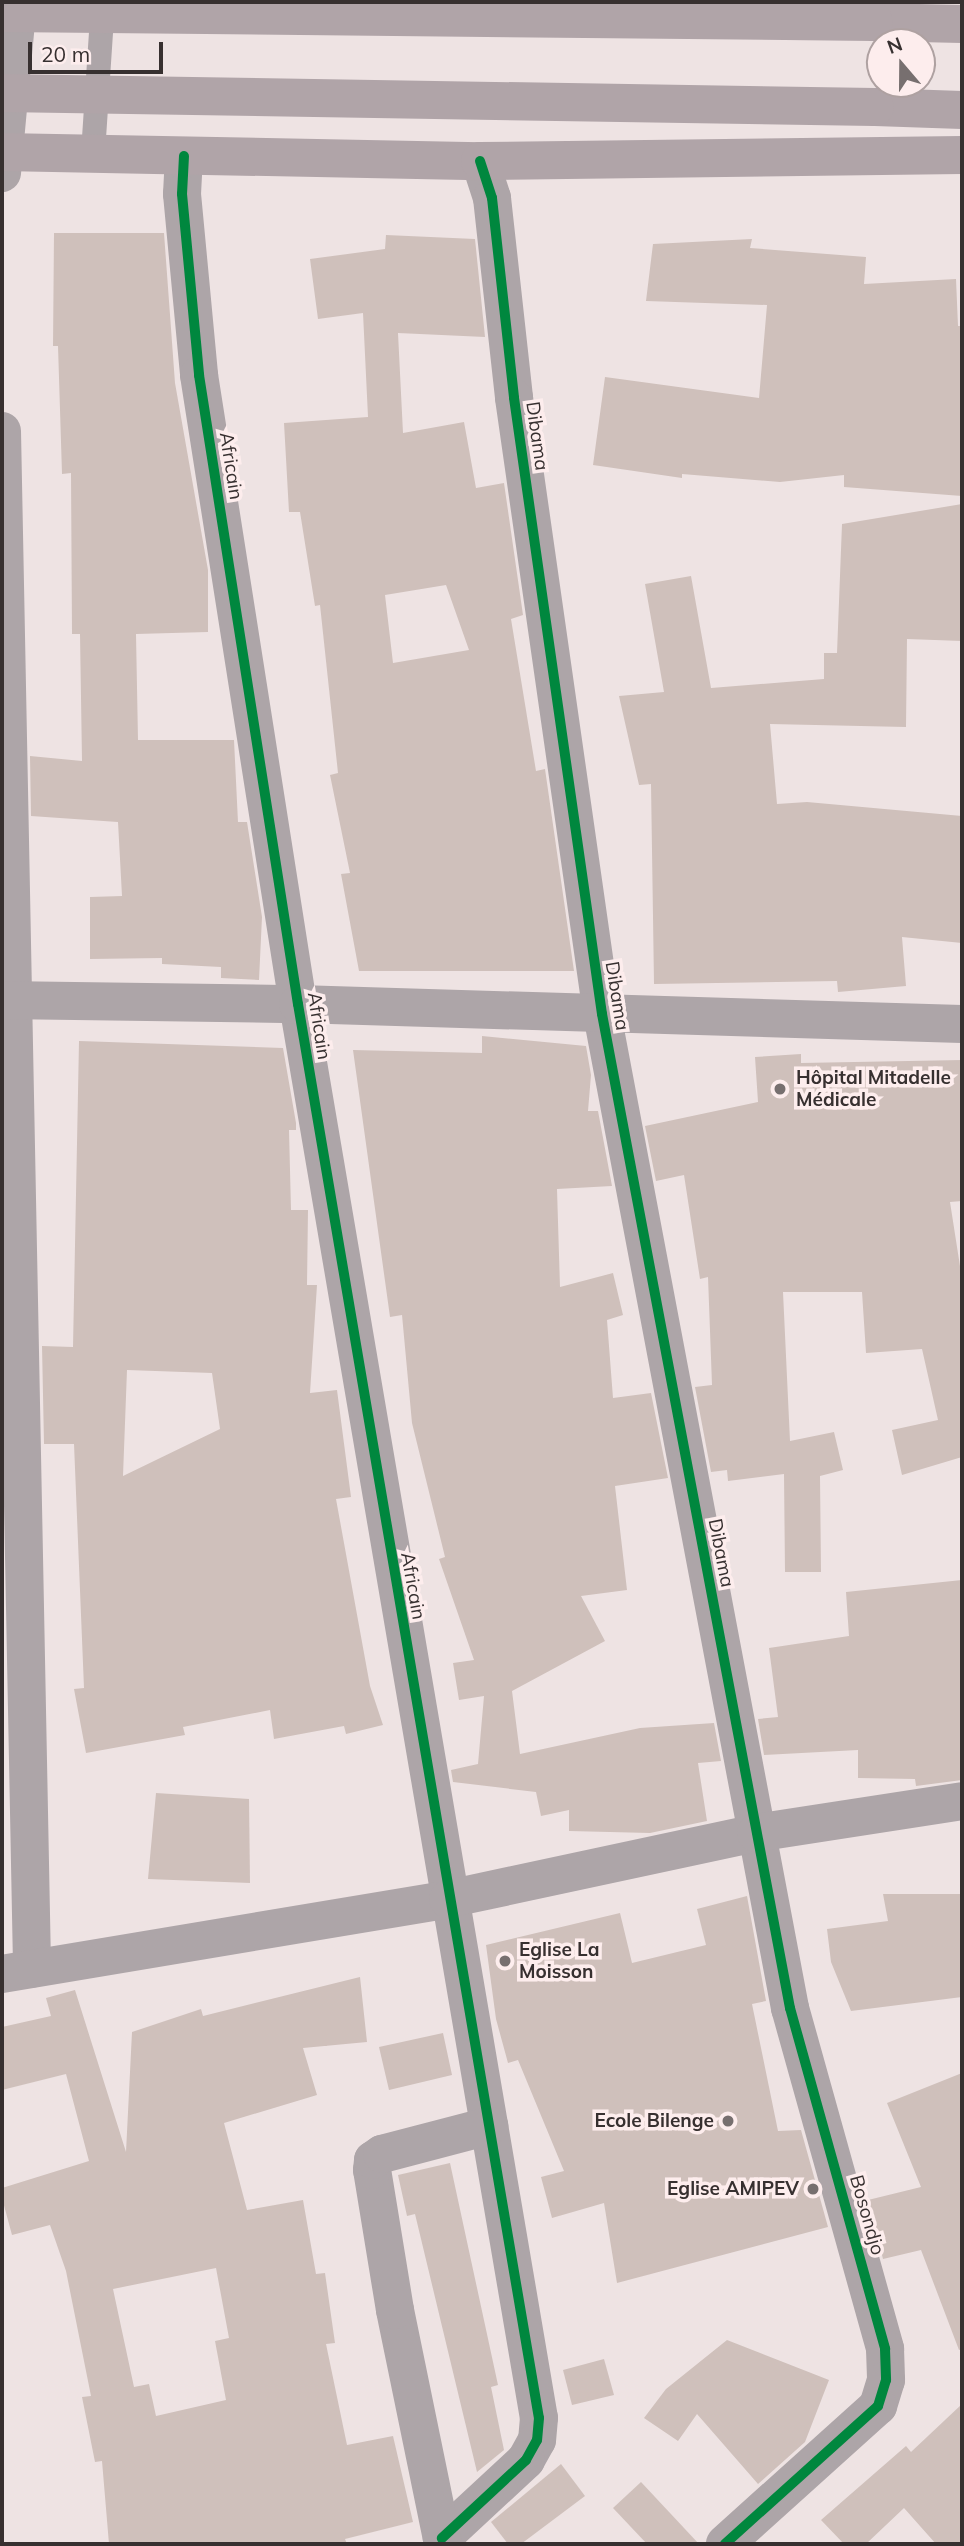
<!DOCTYPE html>
<html>
<head>
<meta charset="utf-8">
<style>
  body { margin:0 }
  #map { position:relative; width:964px; height:2546px; overflow:hidden; background:#eee3e3; font-family:Mulish,sans-serif }
  div>[style] { position:absolute }
  .building>* { inset:0; background:#cfc0bb }
  .service>* { height:24px; margin:-12px; padding:0 12px; transform-origin:12px; border-radius:12px; background:#ada5a8 }
  .minor>* { height:38px; margin:-19px; padding:0 19px; transform-origin:19px; border-radius:19px; background:#ada5a8 }
  .trunk>* { height:38px; margin:-19px; padding:0 19px; transform-origin:19px; border-radius:19px; background:#b0a4a8 }
  .trunk-bridge>* { height:38px; margin:-19px; padding:0 19px; transform-origin:19px; border-radius:19px; background:#b0a4a8 }
  .cycleway>* { height:10px; margin:-5px; padding:0 5px; transform-origin:5px; border-radius:5px; background:#00873e }
  .dots>* { width:19px; height:19px; translate:-50% -50%; box-sizing:border-box; border:4px solid #fdeded; border-radius:50% }
  span { translate:-50% -50%; white-space:nowrap; text-align:center; line-height:1.15; -webkit-text-stroke:7px #fdeded; paint-order:stroke }
  .street-label { font-size:19px; color:#373030 }
  .poi-label { font-size:19px; color:#373030; font-weight:700 }
  .left { translate:0 -50%; text-align:left }
  .right { translate:-100% -50%; text-align:right }
  .frame { position:absolute; inset:0; border:4px solid #373030; pointer-events:none }
  .north { position:absolute; left:866px; top:28px; width:70px; height:70px; box-sizing:border-box; background:#fdeded; border:2px solid #aea1a1; border-radius:50%; rotate:340deg; font-size:19px; font-weight:700; line-height:28px; text-align:center; color:#373030 }
  .north::after { content:''; display:block; margin:auto; width:24px; height:32px; background:#776f6f; clip-path:polygon(50% 0,100% 100%,50% 72%,0 100%) }
  .scale { position:absolute; left:28px; top:42px; width:135px; height:32px; box-sizing:border-box; border:4px solid #373030; border-top:0; padding-left:9px; font-size:21px; line-height:24px; white-space:nowrap; color:#373030; -webkit-text-stroke:5px #fdeded; paint-order:stroke }
</style>
</head>
<body>
<div id="map">
  <div class="building">
    <i style="clip-path:polygon(54px 233px,164px 233px,175px 383px,208px 570px,208px 632px,136px 634px,138px 740px,234px 740px,238px 822px,247px 822px,262px 917px,259px 980px,221px 978px,221px 967px,162px 964px,162px 958px,90px 959px,90px 897px,122px 896px,118px 822px,31px 816px,30px 756px,82px 761px,80px 634px,72px 634px,71px 473px,62px 474px,58px 346px,53px 346px)"></i>
    <i style="clip-path:polygon(evenodd,386px 235px,475px 239px,485px 337px,398px 333px,403px 433px,464px 422px,476px 488px,504px 483px,523px 615px,511px 619px,536px 771px,545px 769px,574px 971px,359px 971px,341px 874px,350px 873px,330px 775px,338px 773px,320px 605px,315px 606px,300px 512px,289px 512px,284px 423px,368px 417px,363px 313px,318px 319px,310px 259px,385px 249px,386px 235px,446px 585px,469px 650px,393px 663px,385px 595px,446px 585px)"></i>
    <i style="clip-path:polygon(752px 239px,750px 248px,866px 257px,864px 284px,956px 279px,958px 326px,962px 326px,962px 496px,844px 487px,844px 475px,780px 482px,682px 474px,682px 478px,593px 465px,605px 377px,759px 398px,767px 305px,646px 301px,653px 244px)"></i>
    <i style="clip-path:polygon(962px 504px,962px 641px,907px 639px,906px 727px,770px 724px,777px 804px,807px 802px,962px 816px,962px 943px,902px 937px,906px 986px,838px 992px,837px 981px,654px 984px,651px 784px,639px 785px,619px 696px,664px 692px,645px 584px,691px 576px,711px 688px,824px 679px,824px 653px,837px 653px,842px 524px)"></i>
    <i style="clip-path:polygon(482px 1036px,586px 1046px,591px 1075px,588px 1111px,598px 1111px,612px 1186px,557px 1189px,560px 1287px,613px 1273px,623px 1315px,607px 1320px,613px 1398px,651px 1393px,668px 1478px,615px 1486px,627px 1590px,581px 1596px,605px 1641px,512px 1691px,520px 1754px,640px 1728px,714px 1723px,721px 1761px,698px 1763px,707px 1821px,650px 1833px,569px 1831px,569px 1810px,541px 1816px,536px 1792px,453px 1782px,451px 1770px,478px 1764px,484px 1696px,459px 1700px,453px 1663px,474px 1660px,439px 1559px,445px 1557px,412px 1423px,402px 1315px,390px 1317px,353px 1050px,482px 1053px)"></i>
    <i style="clip-path:polygon(evenodd,79px 1041px,283px 1048px,296px 1123px,296px 1130px,289px 1130px,291px 1210px,308px 1210px,307px 1285px,317px 1285px,310px 1393px,337px 1390px,351px 1497px,336px 1499px,370px 1686px,383px 1725px,346px 1734px,344px 1726px,274px 1739px,270px 1710px,183px 1727px,185px 1735px,86px 1753px,74px 1689px,84px 1688px,74px 1444px,44px 1444px,42px 1346px,73px 1347px,79px 1041px,127px 1370px,212px 1373px,220px 1429px,123px 1476px,127px 1370px)"></i>
    <i style="clip-path:polygon(801px 1054px,801px 1063px,962px 1060px,962px 1201px,950px 1202px,962px 1279px,962px 1457px,902px 1475px,892px 1430px,938px 1420px,922px 1349px,866px 1353px,862px 1292px,783px 1292px,790px 1441px,834px 1432px,843px 1470px,820px 1476px,821px 1572px,785px 1572px,784px 1474px,728px 1481px,727px 1470px,711px 1472px,695px 1387px,712px 1385px,708px 1277px,700px 1279px,684px 1175px,656px 1181px,645px 1126px,758px 1102px,755px 1057px)"></i>
    <i style="clip-path:polygon(962px 1580px,962px 1780px,916px 1786px,915px 1779px,858px 1778px,858px 1750px,764px 1755px,758px 1719px,778px 1717px,769px 1648px,849px 1636px,846px 1592px)"></i>
    <i style="clip-path:polygon(156px 1793px,249px 1799px,250px 1883px,148px 1879px)"></i>
    <i style="clip-path:polygon(883px 1894px,962px 1894px,962px 1997px,851px 2011px,831px 1962px,827px 1929px,888px 1921px)"></i>
    <i style="clip-path:polygon(747px 1896px,766px 2001px,752px 2004px,778px 2131px,801px 2130px,828px 2227px,617px 2283px,604px 2203px,552px 2218px,541px 2177px,564px 2171px,518px 2060px,508px 2063px,496px 2019px,486px 1945px,620px 1913px,632px 1963px,706px 1945px,697px 1909px)"></i>
    <i style="clip-path:polygon(evenodd,360px 1977px,367px 2042px,303px 2048px,317px 2095px,224px 2123px,247px 2210px,303px 2200px,316px 2274px,325px 2273px,335px 2343px,326px 2344px,347px 2445px,393px 2436px,413px 2522px,345px 2539px,347px 2544px,109px 2544px,102px 2461px,95px 2462px,82px 2397px,91px 2396px,66px 2271px,50px 2225px,12px 2235px,2px 2198px,2px 2188px,89px 2161px,66px 2074px,2px 2090px,2px 2027px,51px 2016px,46px 1998px,75px 1990px,126px 2152px,132px 2032px,201px 2009px,203px 2016px,360px 1977px,216px 2268px,229px 2338px,215px 2341px,226px 2400px,156px 2416px,149px 2384px,134px 2387px,113px 2289px,216px 2268px)"></i>
    <i style="clip-path:polygon(443px 2033px,452px 2075px,389px 2090px,379px 2047px)"></i>
    <i style="clip-path:polygon(962px 2073px,962px 2349px,959px 2350px,921px 2250px,883px 2259px,868px 2200px,921px 2187px,887px 2103px)"></i>
    <i style="clip-path:polygon(450px 2163px,498px 2385px,491px 2387px,504px 2450px,477px 2472px,415px 2214px,407px 2216px,398px 2175px)"></i>
    <i style="clip-path:polygon(727px 2340px,829px 2380px,805px 2442px,758px 2484px,697px 2414px,678px 2441px,644px 2418px,666px 2389px)"></i>
    <i style="clip-path:polygon(604px 2359px,614px 2395px,572px 2405px,563px 2370px)"></i>
    <i style="clip-path:polygon(962px 2404px,962px 2544px,936px 2544px,904px 2508px,866px 2544px,844px 2544px,821px 2520px,906px 2446px,911px 2452px)"></i>
    <i style="clip-path:polygon(561px 2464px,585px 2496px,521px 2544px,508px 2544px,491px 2522px)"></i>
    <i style="clip-path:polygon(641px 2482px,699px 2544px,647px 2544px,613px 2508px)"></i>
  </div>
  <div class="service">
    <i style="left:93px;top:153px;width:151px;rotate:-86.2deg"></i>
  </div>
  <div class="minor">
    <i style="left:184px;top:156px;width:38px;rotate:93deg"></i>
    <i style="left:182px;top:194px;width:182px;rotate:84.6deg"></i>
    <i style="left:199px;top:375px;width:637px;rotate:81.06deg"></i>
    <i style="left:298px;top:1004px;width:1434px;rotate:80.33deg"></i>
    <i style="left:539px;top:2418px;width:22px;rotate:95deg"></i>
    <i style="left:537px;top:2440px;width:23px;rotate:119deg"></i>
    <i style="left:526px;top:2460px;width:115px;rotate:137.1deg"></i>
    <i style="left:480px;top:161px;width:39px;rotate:72deg"></i>
    <i style="left:492px;top:198px;width:201px;rotate:83.7deg"></i>
    <i style="left:514px;top:398px;width:622px;rotate:81.87deg"></i>
    <i style="left:602px;top:1014px;width:1012px;rotate:79.29deg"></i>
    <i style="left:790px;top:2008px;width:354px;rotate:74.4deg"></i>
    <i style="left:885px;top:2349px;width:31px;rotate:88deg"></i>
    <i style="left:886px;top:2380px;width:27px;rotate:107deg"></i>
    <i style="left:878px;top:2406px;width:206px;rotate:138deg"></i>
    <i style="left:2px;top:173px;width:172px;rotate:-84.7deg"></i>
    <i style="left:2px;top:431px;width:1538px;rotate:88.88deg"></i>
    <i style="left:2px;top:1000px;width:296px;rotate:0.8deg"></i>
    <i style="left:298px;top:1004px;width:664px;rotate:1.73deg"></i>
    <i style="left:2px;top:1974px;width:452px;rotate:-9.5deg"></i>
    <i style="left:448px;top:1899px;width:315px;rotate:-12.1deg"></i>
    <i style="left:756px;top:1833px;width:208px;rotate:-8.8deg"></i>
    <i style="left:443px;top:2544px;width:239px;rotate:-101.6deg"></i>
    <i style="left:395px;top:2310px;width:142px;rotate:-99.3deg"></i>
    <i style="left:372px;top:2170px;width:10px;rotate:-84deg"></i>
    <i style="left:373px;top:2160px;width:11px;rotate:-34deg"></i>
    <i style="left:382px;top:2154px;width:111px;rotate:-14.7deg"></i>
  </div>
  <div class="trunk">
    <i style="left:874px;top:22px;width:88px;rotate:1.3deg"></i>
    <i style="left:875px;top:107px;width:87px;rotate:2deg"></i>
    <i style="left:2px;top:152px;width:478px;rotate:1.1deg"></i>
    <i style="left:480px;top:161px;width:482px;rotate:-0.7deg"></i>
  </div>
  <div class="trunk-bridge">
    <i style="left:2px;top:13px;width:872px;rotate:0.59deg"></i>
    <i style="left:2px;top:93px;width:873px;rotate:0.92deg"></i>
  </div>
  <div class="cycleway">
    <i style="left:184px;top:156px;width:38px;rotate:93deg"></i>
    <i style="left:182px;top:194px;width:182px;rotate:84.6deg"></i>
    <i style="left:199px;top:375px;width:637px;rotate:81.06deg"></i>
    <i style="left:298px;top:1004px;width:1434px;rotate:80.33deg"></i>
    <i style="left:539px;top:2418px;width:22px;rotate:95deg"></i>
    <i style="left:537px;top:2440px;width:23px;rotate:119deg"></i>
    <i style="left:526px;top:2460px;width:115px;rotate:137.1deg"></i>
    <i style="left:480px;top:161px;width:39px;rotate:72deg"></i>
    <i style="left:492px;top:198px;width:201px;rotate:83.7deg"></i>
    <i style="left:514px;top:398px;width:622px;rotate:81.87deg"></i>
    <i style="left:602px;top:1014px;width:1012px;rotate:79.29deg"></i>
    <i style="left:790px;top:2008px;width:354px;rotate:74.4deg"></i>
    <i style="left:885px;top:2349px;width:31px;rotate:88deg"></i>
    <i style="left:886px;top:2380px;width:27px;rotate:107deg"></i>
    <i style="left:878px;top:2406px;width:206px;rotate:138deg"></i>
  </div>
  <div class="dots">
    <i style="left:780px;top:1089px;background:#776f6f"></i>
    <i style="left:505px;top:1961px;background:#776f6f"></i>
    <i style="left:728px;top:2121px;background:#776f6f"></i>
    <i style="left:813px;top:2189px;background:#776f6f"></i>
  </div>
  <div class="street-label">
    <span style="left:537px;top:436px;rotate:82deg">Dibama</span>
    <span style="left:231px;top:466px;rotate:81deg">Africain</span>
    <span style="left:617px;top:996px;rotate:81deg">Dibama</span>
    <span style="left:319px;top:1026px;rotate:81deg">Africain</span>
    <span style="left:721px;top:1553px;rotate:79deg">Dibama</span>
    <span style="left:413px;top:1586px;rotate:80deg">Africain</span>
    <span style="left:867px;top:2215px;rotate:74deg">Bosondjo</span>
  </div>
  <div class="poi-label">
    <span class="left" style="left:796px;top:1089px">Hôpital Mitadelle<br>Médicale</span>
    <span class="left" style="left:519px;top:1961px">Eglise La<br>Moisson</span>
    <span class="right" style="left:714px;top:2121px">Ecole Bilenge</span>
    <span class="right" style="left:799px;top:2189px">Eglise AMIPEV</span>
  </div>
  <div class="frame"></div>
  <div class="north">N</div>
  <div class="scale">20 m</div>
</div>
</body>
</html>
